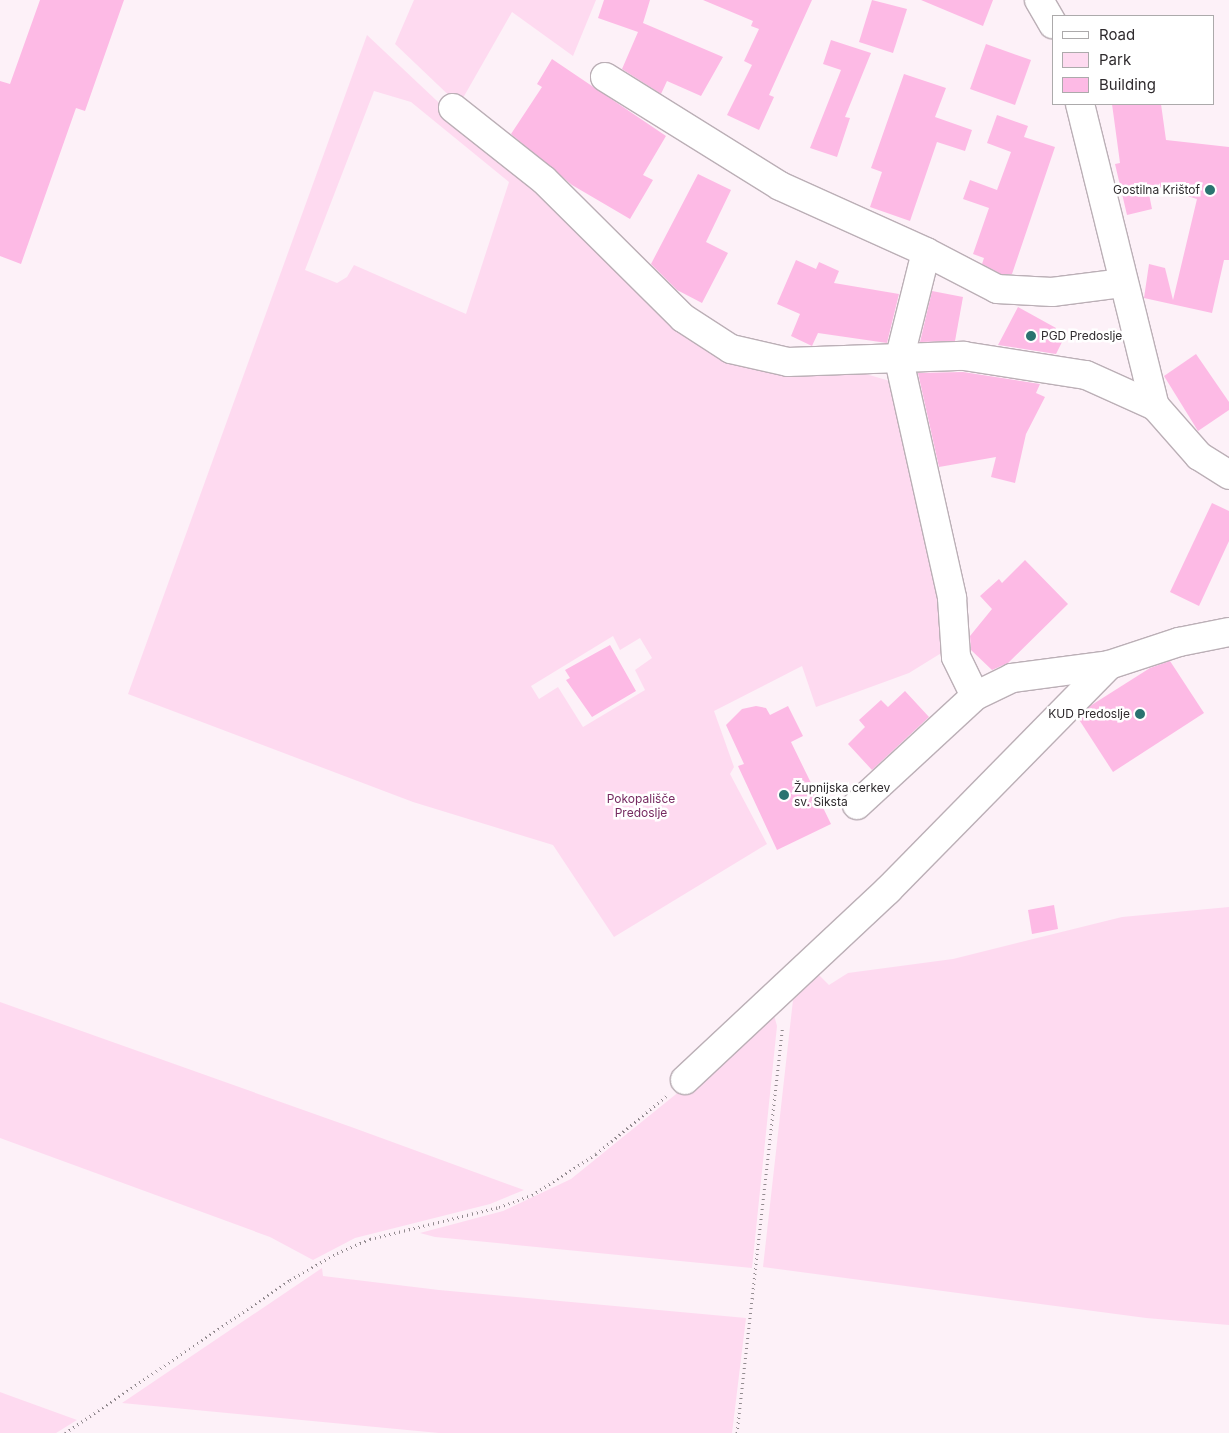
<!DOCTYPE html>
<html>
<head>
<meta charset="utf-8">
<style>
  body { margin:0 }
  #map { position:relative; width:1229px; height:1433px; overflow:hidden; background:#fdf1f8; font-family:Inter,sans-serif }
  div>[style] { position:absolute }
  .green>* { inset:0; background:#fedaf0 }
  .building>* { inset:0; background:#fdbae5 }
  .path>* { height:3px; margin-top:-1.5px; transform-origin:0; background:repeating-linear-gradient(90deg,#938b90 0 1px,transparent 0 5px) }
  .roads { filter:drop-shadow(1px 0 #bbafb6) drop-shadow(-1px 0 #bbafb6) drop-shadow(0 1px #bbafb6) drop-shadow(0 -1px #bbafb6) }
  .minor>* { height:28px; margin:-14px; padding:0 14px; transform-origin:14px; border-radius:14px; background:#fff }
  .dots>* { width:14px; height:14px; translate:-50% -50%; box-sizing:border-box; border:2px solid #fff; border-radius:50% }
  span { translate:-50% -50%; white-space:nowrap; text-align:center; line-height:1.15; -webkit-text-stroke:5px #fff; paint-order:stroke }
  .poi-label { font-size:12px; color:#2f2b2e }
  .right { translate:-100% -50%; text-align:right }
  .left { translate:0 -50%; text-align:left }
  .park-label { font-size:12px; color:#752a60 }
  .legend { position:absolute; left:1052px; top:15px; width:162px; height:90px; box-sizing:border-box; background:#fff; border:1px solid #acaaab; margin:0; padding:6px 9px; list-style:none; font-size:15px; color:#2f2b2e }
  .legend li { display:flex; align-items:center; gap:10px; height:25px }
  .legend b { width:25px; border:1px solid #acaaab }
</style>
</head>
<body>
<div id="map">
  <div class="green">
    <i style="clip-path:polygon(414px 0,596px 0,573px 56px,512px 12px,459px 105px,395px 44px)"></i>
    <i style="clip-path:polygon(evenodd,367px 35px,453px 116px,517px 167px,667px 317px,890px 381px,946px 615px,943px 652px,909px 673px,816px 707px,802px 666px,714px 711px,734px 767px,730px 774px,767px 844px,614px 937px,553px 845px,413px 802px,128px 694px,367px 35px,374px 91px,411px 102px,509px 182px,466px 314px,354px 265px,347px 277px,337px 283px,305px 270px,374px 91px,367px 35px,613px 636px,620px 650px,640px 638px,652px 658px,635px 670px,645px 690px,583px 727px,558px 687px,539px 699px,531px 686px,613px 636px)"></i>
    <i style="clip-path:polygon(1229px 907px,1229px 1325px,1146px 1318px,763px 1267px,793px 1000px,819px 975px,829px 985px,848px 973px,953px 959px,1122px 917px)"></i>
    <i style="clip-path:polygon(0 1002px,354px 1128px,524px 1190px,490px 1204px,355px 1238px,313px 1260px,270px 1237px,0 1138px)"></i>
    <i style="clip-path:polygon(774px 1015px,777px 1026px,752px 1268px,435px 1237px,420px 1233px,503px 1211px,571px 1179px)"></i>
    <i style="clip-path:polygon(322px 1268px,323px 1276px,439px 1290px,746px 1318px,732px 1433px,439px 1433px,122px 1403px)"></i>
    <i style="clip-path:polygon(0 1392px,8px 1395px,77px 1420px,56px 1433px,0 1433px)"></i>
  </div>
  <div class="building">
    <i style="clip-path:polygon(40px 0,124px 0,85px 111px,76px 108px,21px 264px,0 256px,0 81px,10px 84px)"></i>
    <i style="clip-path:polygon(604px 0,650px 0,643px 23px,723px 57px,701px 96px,667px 81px,661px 94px,622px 69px,638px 32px,598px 18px)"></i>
    <i style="clip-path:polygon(703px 0,812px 0,769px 95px,774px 97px,759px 130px,727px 115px,752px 65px,744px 61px,759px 29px,751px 26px,753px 21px)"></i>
    <i style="clip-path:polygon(872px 0,907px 9px,893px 53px,859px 42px)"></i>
    <i style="clip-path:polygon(921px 0,993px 0,983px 26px)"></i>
    <i style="clip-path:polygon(831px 40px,871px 53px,845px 117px,850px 118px,837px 157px,810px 148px,841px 70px,823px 64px)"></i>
    <i style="clip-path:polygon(986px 44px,1031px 60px,1015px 105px,970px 89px)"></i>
    <i style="clip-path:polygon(552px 59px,666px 136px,643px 175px,653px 180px,630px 219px,572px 185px,511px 134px,542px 87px,537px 84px)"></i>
    <i style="clip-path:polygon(904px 74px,946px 88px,935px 117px,972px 130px,965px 151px,937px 142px,910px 221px,870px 207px,882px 172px,871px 168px)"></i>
    <i style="clip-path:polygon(1112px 104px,1161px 104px,1166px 140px,1229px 147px,1229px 260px,1224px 260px,1212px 313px,1144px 298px,1149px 264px,1165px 268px,1173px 300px,1197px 199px,1147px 184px,1152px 209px,1127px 215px,1115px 164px,1120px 163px)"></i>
    <i style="clip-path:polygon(997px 115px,1028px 126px,1024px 137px,1055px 147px,1012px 274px,1001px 274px,982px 264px,984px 258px,973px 254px,989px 208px,963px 199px,970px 180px,997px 190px,1011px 152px,987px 143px)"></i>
    <i style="clip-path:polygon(698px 174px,731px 190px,706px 242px,728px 253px,702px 303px,677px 290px,651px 264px)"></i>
    <i style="clip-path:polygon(796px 260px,816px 269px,819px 262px,839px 271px,834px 283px,899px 294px,887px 343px,818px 333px,812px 346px,791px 336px,800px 314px,777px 304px)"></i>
    <i style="clip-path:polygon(932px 291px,963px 297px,955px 341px,920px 342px)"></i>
    <i style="clip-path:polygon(1018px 307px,1056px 328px,1053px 333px,1064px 338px,1056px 354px,998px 345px)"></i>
    <i style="clip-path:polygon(1196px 354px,1229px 402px,1229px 410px,1198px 431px,1164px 376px)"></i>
    <i style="clip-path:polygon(963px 372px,1040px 384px,1036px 393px,1045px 397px,1026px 434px,1015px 483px,991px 477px,996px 457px,939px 467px,918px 373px)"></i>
    <i style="clip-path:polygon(1212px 503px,1229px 511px,1229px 541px,1199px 606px,1170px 592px)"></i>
    <i style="clip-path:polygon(1025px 560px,1068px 604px,1008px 663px,992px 670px,971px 650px,970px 636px,992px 609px,980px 596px,999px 579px,1002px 583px)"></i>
    <i style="clip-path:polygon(610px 645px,636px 691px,592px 717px,566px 680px,570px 678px,565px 670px)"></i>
    <i style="clip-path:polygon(1170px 661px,1204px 713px,1113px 772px,1078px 718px,1090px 706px,1150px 668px)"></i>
    <i style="clip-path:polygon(905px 691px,929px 717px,872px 770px,848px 744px,865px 727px,859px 720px,881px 700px,888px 707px)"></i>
    <i style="clip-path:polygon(756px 706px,766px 708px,770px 715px,788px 706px,803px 736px,791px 742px,831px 824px,777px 850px,738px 766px,744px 764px,726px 725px,742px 709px)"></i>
    <i style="clip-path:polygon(1054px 905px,1058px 929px,1032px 934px,1028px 910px)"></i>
  </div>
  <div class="path">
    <i style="left:65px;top:1433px;width:272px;rotate:-34.2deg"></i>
    <i style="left:290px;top:1280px;width:54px;rotate:-29.9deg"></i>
    <i style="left:337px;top:1253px;width:36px;rotate:-23deg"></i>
    <i style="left:370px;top:1239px;width:133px;rotate:-13.9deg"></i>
    <i style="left:499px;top:1207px;width:35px;rotate:-20deg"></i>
    <i style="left:532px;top:1195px;width:76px;rotate:-32.6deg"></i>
    <i style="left:596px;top:1154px;width:91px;rotate:-39.6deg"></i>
    <i style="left:737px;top:1433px;width:410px;rotate:-83.6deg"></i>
  </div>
  <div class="roads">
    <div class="minor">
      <i style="left:1039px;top:0;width:28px;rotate:60deg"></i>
      <i style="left:605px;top:77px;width:206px;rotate:31.9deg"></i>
      <i style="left:780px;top:186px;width:160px;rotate:24.3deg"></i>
      <i style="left:926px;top:252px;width:111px;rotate:104deg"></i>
      <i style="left:899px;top:360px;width:244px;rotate:77.4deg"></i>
      <i style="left:952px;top:598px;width:59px;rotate:86.1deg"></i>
      <i style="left:956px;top:657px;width:43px;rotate:64deg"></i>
      <i style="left:975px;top:696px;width:41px;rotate:-25.9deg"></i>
      <i style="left:1012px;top:678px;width:98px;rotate:-7.6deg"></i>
      <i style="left:1080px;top:104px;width:311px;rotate:76.1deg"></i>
      <i style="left:1155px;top:406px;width:67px;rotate:48.7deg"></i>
      <i style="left:1199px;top:456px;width:36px;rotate:32deg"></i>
      <i style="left:453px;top:108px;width:116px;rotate:38.4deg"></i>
      <i style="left:544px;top:180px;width:196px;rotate:44.8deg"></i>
      <i style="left:683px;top:318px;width:57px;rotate:32.9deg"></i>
      <i style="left:731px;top:349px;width:58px;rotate:12.8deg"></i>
      <i style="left:788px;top:362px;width:176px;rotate:-2deg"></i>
      <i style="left:964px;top:356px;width:123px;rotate:8.9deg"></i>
      <i style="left:1086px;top:375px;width:76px;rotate:24.2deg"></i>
      <i style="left:926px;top:252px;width:80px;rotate:27.5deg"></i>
      <i style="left:997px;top:289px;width:55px;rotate:3.1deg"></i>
      <i style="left:1052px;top:292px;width:72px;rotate:-7.2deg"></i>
      <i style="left:857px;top:805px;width:161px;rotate:-42.7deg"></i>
      <i style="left:685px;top:1080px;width:278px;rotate:-43.1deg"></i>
      <i style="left:888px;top:890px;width:315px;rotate:-45.5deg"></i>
      <i style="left:1109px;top:665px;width:74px;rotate:-18.2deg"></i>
      <i style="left:1179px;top:642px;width:51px;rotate:-11.3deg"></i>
    </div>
  </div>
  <div class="dots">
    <i style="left:1210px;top:190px;background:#2a7370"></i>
    <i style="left:1031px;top:336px;background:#2a7370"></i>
    <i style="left:1140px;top:714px;background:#2a7370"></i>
    <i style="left:784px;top:795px;background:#2a7370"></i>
  </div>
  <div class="poi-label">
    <span class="right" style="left:1200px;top:190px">Gostilna Krištof</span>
    <span class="left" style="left:1041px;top:336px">PGD Predoslje</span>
    <span class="right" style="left:1130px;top:714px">KUD Predoslje</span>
    <span class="left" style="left:794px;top:795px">Župnijska cerkev<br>sv. Siksta</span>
  </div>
  <div class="park-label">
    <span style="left:641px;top:806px">Pokopališče<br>Predoslje</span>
  </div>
  <ul class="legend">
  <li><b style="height:6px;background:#fff"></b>Road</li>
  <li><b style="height:14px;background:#fedaf0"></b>Park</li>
  <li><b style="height:14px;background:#fdbae5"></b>Building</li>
  </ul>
</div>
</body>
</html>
